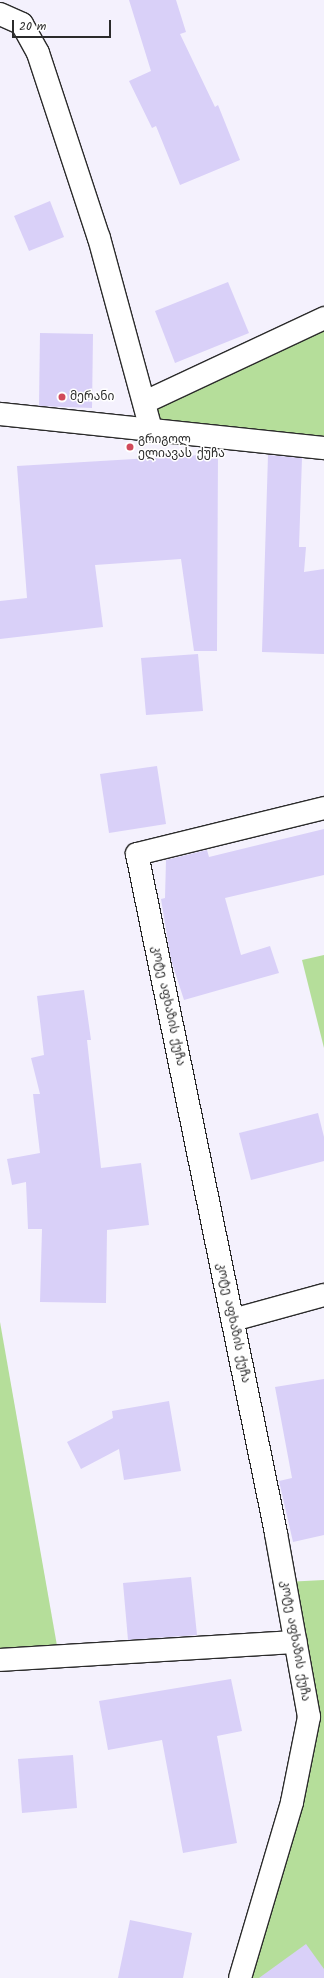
<!DOCTYPE html>
<html>
<head>
<meta charset="utf-8">
<style>
  body { margin:0 }
  #map { position:relative; width:324px; height:1978px; overflow:hidden; background:#f4f1fd; font-family:Kalam,"Noto Sans Georgian",sans-serif }
  div>[style] { position:absolute }
  .green>* { inset:0; background:#b5de9a }
  .building>* { inset:0; background:#d9d0f8 }
  .roads { filter:drop-shadow(1px 0 #2b2b2b) drop-shadow(-1px 0 #2b2b2b) drop-shadow(0 1px #2b2b2b) drop-shadow(0 -1px #2b2b2b) }
  .street>* { height:22px; margin:-11px; padding:0 11px; transform-origin:11px; border-radius:11px; background:#fff }
  .dots>* { width:11px; height:11px; translate:-50% -50%; box-sizing:border-box; border:2px solid #fff; border-radius:50% }
  span { translate:-50% -50%; white-space:nowrap; text-align:center; line-height:1.15; -webkit-text-stroke:3px #fff; paint-order:stroke }
  .poi-label { font-size:12px; color:#2b2b2b }
  .left { translate:0 -50%; text-align:left }
  .street-label { font-size:12px; color:#2b2b2b }
  .scale { position:absolute; left:12px; top:20px; width:99px; height:18px; box-sizing:border-box; border:2px solid #2b2b2b; border-top:0; padding-left:5px; font-size:12px; line-height:14px; white-space:nowrap; color:#2b2b2b; -webkit-text-stroke:3px #fff; paint-order:stroke }
</style>
</head>
<body>
<div id="map">
  <div class="green">
    <i style="clip-path:polygon(324px 318px,324px 448px,151px 430px,145px 402px)"></i>
    <i style="clip-path:polygon(324px 955px,324px 1048px,302px 960px)"></i>
    <i style="clip-path:polygon(0 1322px,59px 1657px,0 1660px)"></i>
    <i style="clip-path:polygon(324px 1580px,324px 1978px,240px 1978px,309px 1717px,285px 1582px)"></i>
  </div>
  <div class="building">
    <i style="clip-path:polygon(129px 0,176px 0,186px 32px,180px 34px,215px 107px,218px 105px,240px 160px,180px 185px,156px 126px,152px 128px,129px 81px,151px 71px)"></i>
    <i style="clip-path:polygon(50px 201px,64px 237px,29px 251px,14px 216px)"></i>
    <i style="clip-path:polygon(228px 282px,249px 333px,175px 363px,155px 311px)"></i>
    <i style="clip-path:polygon(40px 333px,93px 334px,92px 408px,39px 406px)"></i>
    <i style="clip-path:polygon(218px 454px,217px 651px,194px 651px,181px 559px,95px 565px,103px 627px,0 639px,0 601px,27px 598px,17px 466px)"></i>
    <i style="clip-path:polygon(268px 455px,302px 458px,299px 547px,306px 547px,304px 572px,324px 569px,324px 654px,262px 652px)"></i>
    <i style="clip-path:polygon(198px 654px,203px 711px,146px 715px,141px 658px)"></i>
    <i style="clip-path:polygon(157px 766px,166px 824px,109px 833px,100px 774px)"></i>
    <i style="clip-path:polygon(324px 829px,324px 875px,225px 898px,241px 955px,270px 946px,279px 973px,184px 1000px,171px 960px,161px 899px,165px 898px,166px 860px,207px 850px,209px 857px)"></i>
    <i style="clip-path:polygon(84px 990px,91px 1040px,87px 1040px,101px 1168px,141px 1163px,149px 1225px,107px 1230px,106px 1303px,40px 1302px,42px 1229px,28px 1229px,26px 1182px,12px 1185px,7px 1159px,40px 1153px,33px 1094px,40px 1094px,31px 1058px,44px 1055px,37px 996px)"></i>
    <i style="clip-path:polygon(318px 1113px,324px 1137px,324px 1161px,251px 1180px,239px 1133px)"></i>
    <i style="clip-path:polygon(324px 1379px,324px 1535px,293px 1542px,279px 1481px,292px 1478px,275px 1387px)"></i>
    <i style="clip-path:polygon(169px 1401px,181px 1471px,124px 1480px,119px 1449px,81px 1469px,67px 1442px,113px 1418px,112px 1411px)"></i>
    <i style="clip-path:polygon(191px 1577px,197px 1635px,128px 1640px,123px 1583px)"></i>
    <i style="clip-path:polygon(231px 1679px,242px 1731px,217px 1736px,237px 1843px,183px 1853px,162px 1740px,108px 1750px,99px 1701px)"></i>
    <i style="clip-path:polygon(73px 1755px,77px 1808px,22px 1813px,18px 1759px)"></i>
    <i style="clip-path:polygon(130px 1920px,192px 1933px,183px 1978px,118px 1978px)"></i>
    <i style="clip-path:polygon(306px 1944px,324px 1969px,324px 1978px,259px 1978px)"></i>
  </div>
  <div class="roads">
    <div class="street">
      <i style="left:0;top:14px;width:24px;rotate:24deg"></i>
      <i style="left:22px;top:24px;width:33px;rotate:61deg"></i>
      <i style="left:38px;top:53px;width:195px;rotate:71.8deg"></i>
      <i style="left:99px;top:238px;width:199px;rotate:74.8deg"></i>
      <i style="left:145px;top:402px;width:198px;rotate:-25.1deg"></i>
      <i style="left:0;top:414px;width:326px;rotate:6deg"></i>
      <i style="left:233px;top:1320px;width:94px;rotate:-15.4deg"></i>
      <i style="left:0;top:1660px;width:296px;rotate:-3.5deg"></i>
      <i style="left:240px;top:1978px;width:184px;rotate:-73.5deg"></i>
      <i style="left:292px;top:1802px;width:87px;rotate:-78.7deg"></i>
      <i style="left:309px;top:1717px;width:187px;rotate:-100.2deg"></i>
      <i style="left:276px;top:1533px;width:693px;rotate:-101.57deg"></i>
      <i style="left:137px;top:854px;width:193px;rotate:-13.8deg"></i>
    </div>
  </div>
  <div class="dots">
    <i style="left:62px;top:397px;background:#d1495b"></i>
    <i style="left:130px;top:447px;background:#d1495b"></i>
  </div>
  <div class="poi-label">
    <span class="left" style="left:70px;top:397px">მერანი</span>
    <span class="left" style="left:138px;top:447px">გრიგოლ<br>ელიავას ქუჩა</span>
  </div>
  <div class="street-label">
    <span style="left:168px;top:1006px;rotate:78deg">კოტე აფხაზის ქუჩა</span>
    <span style="left:233px;top:1323px;rotate:78deg">კოტე აფხაზის ქუჩა</span>
    <span style="left:295px;top:1641px;rotate:80deg">კოტე აფხაზის ქუჩა</span>
  </div>
  <div class="scale">20 m</div>
</div>
</body>
</html>
